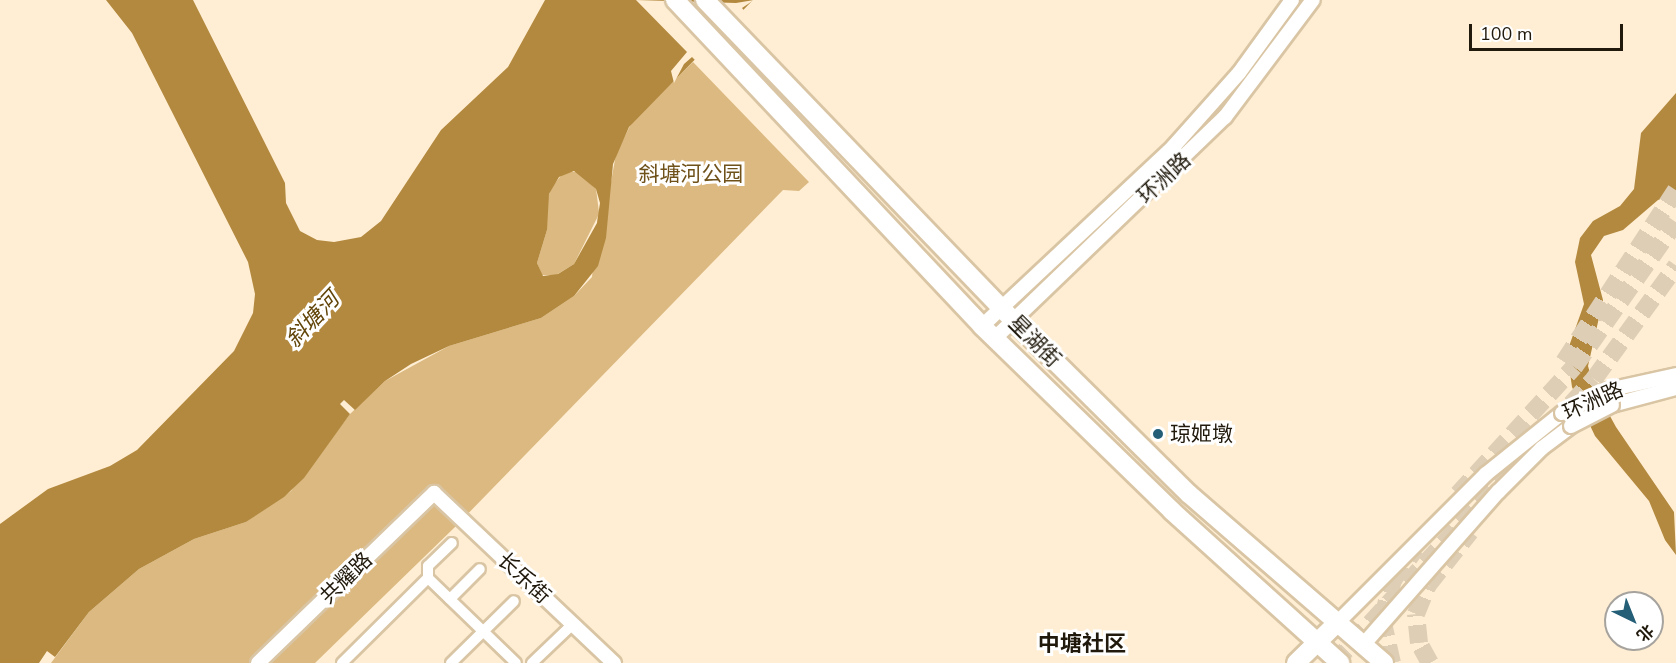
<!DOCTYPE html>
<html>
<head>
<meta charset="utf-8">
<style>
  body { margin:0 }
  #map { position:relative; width:1676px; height:663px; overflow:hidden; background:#ffeed3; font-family:"Nunito Sans","Noto Sans SC",sans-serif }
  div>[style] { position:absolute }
  .green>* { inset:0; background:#dbb981 }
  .water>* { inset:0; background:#b3893f }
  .pier>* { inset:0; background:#ffeed3 }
  .primary-tunnel>* { height:18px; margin-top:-9px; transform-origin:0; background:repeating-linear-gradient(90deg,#deceb5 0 18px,transparent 0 27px) }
  .roads { filter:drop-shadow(2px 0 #d9c5a4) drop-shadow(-2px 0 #d9c5a4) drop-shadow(0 2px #d9c5a4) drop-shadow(0 -2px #d9c5a4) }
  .minor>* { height:10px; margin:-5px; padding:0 5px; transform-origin:5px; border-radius:5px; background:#fff }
  .tertiary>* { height:14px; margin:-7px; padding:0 7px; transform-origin:7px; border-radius:7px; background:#fff }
  .primary>* { height:18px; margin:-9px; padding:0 9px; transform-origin:9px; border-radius:9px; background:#fff }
  .bridges { filter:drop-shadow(2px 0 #d9c5a4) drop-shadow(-2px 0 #d9c5a4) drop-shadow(0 2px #d9c5a4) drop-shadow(0 -2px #d9c5a4) }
  .tertiary-bridge>* { height:14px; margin:-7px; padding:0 7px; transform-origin:7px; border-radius:7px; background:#fff }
  .dots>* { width:16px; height:16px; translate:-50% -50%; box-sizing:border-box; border:3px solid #fff; border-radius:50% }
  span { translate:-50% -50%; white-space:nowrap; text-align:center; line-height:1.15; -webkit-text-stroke:6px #fff; paint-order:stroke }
  .park-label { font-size:21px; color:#6f511a }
  .street-label { font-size:21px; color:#20190c }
  .poi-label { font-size:21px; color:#20190c }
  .left { translate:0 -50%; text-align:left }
  .water-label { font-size:22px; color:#624509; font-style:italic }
  .neighbourhood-label { font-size:22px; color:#20190c; font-weight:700 }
  .north { position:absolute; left:1604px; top:591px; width:60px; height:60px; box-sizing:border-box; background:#fff; border:2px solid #a6a39e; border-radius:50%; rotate:137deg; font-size:16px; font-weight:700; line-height:24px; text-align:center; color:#20190c }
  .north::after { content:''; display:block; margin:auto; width:21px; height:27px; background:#245e77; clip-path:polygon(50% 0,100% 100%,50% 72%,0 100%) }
  .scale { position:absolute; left:1469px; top:24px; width:154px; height:27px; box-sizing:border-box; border:3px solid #20190c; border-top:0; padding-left:8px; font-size:18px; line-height:21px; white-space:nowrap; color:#20190c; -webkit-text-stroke:4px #fff; paint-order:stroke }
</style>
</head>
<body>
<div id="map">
  <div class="green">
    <i style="clip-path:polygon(693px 62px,809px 182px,799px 191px,783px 190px,455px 527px,315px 663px,51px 663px,89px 612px,139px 569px,194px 539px,246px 522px,291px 491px,350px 414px,385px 381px,449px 346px,541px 318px,574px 296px,592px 277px,598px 216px,574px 264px,556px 275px,542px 275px,537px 263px,547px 230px,546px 204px,551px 188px,564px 172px,579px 172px,596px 189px,599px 212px,611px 182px,616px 154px,632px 122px)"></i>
  </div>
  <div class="water">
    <i style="clip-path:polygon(evenodd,106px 0,193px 0,285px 183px,286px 203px,300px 231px,317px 240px,334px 242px,361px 237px,381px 221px,441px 130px,508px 67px,545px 0,753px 0,629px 127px,613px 164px,606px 238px,598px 266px,574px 296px,541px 318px,449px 346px,411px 364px,385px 381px,355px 410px,344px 400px,340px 404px,350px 414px,304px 478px,284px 497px,246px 522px,194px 539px,139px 569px,89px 612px,55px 657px,47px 651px,39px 663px,0 663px,0 524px,48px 489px,110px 466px,137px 450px,234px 351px,253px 313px,255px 294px,248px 262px,132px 33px,106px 0,574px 171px,596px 189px,600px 203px,597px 223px,574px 264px,558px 274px,543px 276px,537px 263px,547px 230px,549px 194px,559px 177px,574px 171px)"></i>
    <i style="clip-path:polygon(1676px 93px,1676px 193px,1658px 200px,1623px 230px,1604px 236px,1591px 255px,1603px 300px,1588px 366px,1594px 387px,1616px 427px,1674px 512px,1676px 555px,1665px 540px,1649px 501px,1595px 436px,1572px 387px,1567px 352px,1584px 304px,1575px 262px,1580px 238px,1593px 221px,1620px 206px,1634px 189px,1641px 133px)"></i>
  </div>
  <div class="pier">
    <i style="clip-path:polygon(636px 0,736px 3px,754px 0,742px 8px,746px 13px,697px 62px,692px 57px,684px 64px,674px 83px,671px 71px,687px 52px)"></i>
  </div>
  <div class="primary-tunnel">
    <i style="left:1564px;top:362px;width:205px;rotate:-56.9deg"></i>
    <i style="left:1458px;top:494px;width:172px;rotate:-47.6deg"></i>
    <i style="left:1574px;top:367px;width:177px;rotate:-54.9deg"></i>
    <i style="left:1334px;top:663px;width:385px;rotate:-47.5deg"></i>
    <i style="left:1594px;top:379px;width:140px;rotate:-54deg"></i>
    <i style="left:1392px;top:663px;width:45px;rotate:-102.8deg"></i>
    <i style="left:1382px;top:619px;width:41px;rotate:-74.2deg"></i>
    <i style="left:1393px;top:580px;width:39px;rotate:-54deg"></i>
    <i style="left:1430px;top:663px;width:23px;rotate:-119deg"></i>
    <i style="left:1419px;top:643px;width:29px;rotate:-96deg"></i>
    <i style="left:1416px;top:614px;width:31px;rotate:-68deg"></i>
    <i style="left:1428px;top:585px;width:68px;rotate:-51.6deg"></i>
  </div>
  <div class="roads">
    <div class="minor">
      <i style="left:428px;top:578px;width:12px;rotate:-90deg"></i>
      <i style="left:428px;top:566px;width:33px;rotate:-44deg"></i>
      <i style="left:450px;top:599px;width:42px;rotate:-45deg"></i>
      <i style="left:342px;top:663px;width:121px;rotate:-44.7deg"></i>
      <i style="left:428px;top:578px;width:122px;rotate:44deg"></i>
      <i style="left:451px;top:663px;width:88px;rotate:-44.5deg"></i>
      <i style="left:532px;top:663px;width:57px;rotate:-43.6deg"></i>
    </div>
    <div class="tertiary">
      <i style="left:982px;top:326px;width:262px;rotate:-43.1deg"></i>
      <i style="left:1173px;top:147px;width:99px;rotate:-48.3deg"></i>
      <i style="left:1239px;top:73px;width:90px;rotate:-54deg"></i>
      <i style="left:995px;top:338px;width:319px;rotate:-43.9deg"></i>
      <i style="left:1225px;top:117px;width:146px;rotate:-53.1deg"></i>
      <i style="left:1608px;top:390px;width:70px;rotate:-12.4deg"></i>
      <i style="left:1612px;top:405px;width:66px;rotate:-14.9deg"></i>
      <i style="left:1338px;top:622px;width:209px;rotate:-45deg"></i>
      <i style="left:1486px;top:474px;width:97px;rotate:-38.8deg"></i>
      <i style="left:1363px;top:645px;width:204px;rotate:-48.6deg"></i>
      <i style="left:1498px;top:492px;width:62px;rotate:-45deg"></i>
      <i style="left:1542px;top:448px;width:36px;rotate:-37deg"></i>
      <i style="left:258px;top:663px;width:245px;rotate:-44deg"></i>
      <i style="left:434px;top:493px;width:248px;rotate:43.4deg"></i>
    </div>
    <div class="primary">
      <i style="left:675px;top:0;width:448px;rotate:46.7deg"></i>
      <i style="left:982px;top:326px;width:265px;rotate:44.2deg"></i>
      <i style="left:1172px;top:511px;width:227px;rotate:42.1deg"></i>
      <i style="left:705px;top:0;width:427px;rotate:46.1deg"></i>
      <i style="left:1001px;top:308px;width:264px;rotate:44.7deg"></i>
      <i style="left:1189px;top:494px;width:258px;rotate:40.9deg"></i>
      <i style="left:1296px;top:663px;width:59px;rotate:-44.3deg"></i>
    </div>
  </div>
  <div class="bridges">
    <div class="tertiary-bridge">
      <i style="left:1562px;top:413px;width:51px;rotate:-26.6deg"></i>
      <i style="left:1571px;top:426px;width:46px;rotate:-27.1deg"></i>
    </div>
  </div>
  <div class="dots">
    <i style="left:1158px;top:434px;background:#245e77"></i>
  </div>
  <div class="park-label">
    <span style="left:691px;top:174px">斜塘河公园</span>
  </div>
  <div class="street-label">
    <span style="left:1164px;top:178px;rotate:-43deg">环洲路</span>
    <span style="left:1035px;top:341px;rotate:45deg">星湖街</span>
    <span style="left:1593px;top:401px;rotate:-24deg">环洲路</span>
    <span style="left:346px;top:578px;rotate:-44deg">共耀路</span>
    <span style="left:524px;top:578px;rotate:43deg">长乐街</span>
  </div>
  <div class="poi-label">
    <span class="left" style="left:1170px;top:434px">琼姬墩</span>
  </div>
  <div class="water-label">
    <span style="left:313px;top:320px;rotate:-47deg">斜塘河</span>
  </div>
  <div class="neighbourhood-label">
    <span style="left:1082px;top:645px">中塘社区</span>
  </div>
  <div class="north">北</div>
  <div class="scale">100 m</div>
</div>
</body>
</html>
